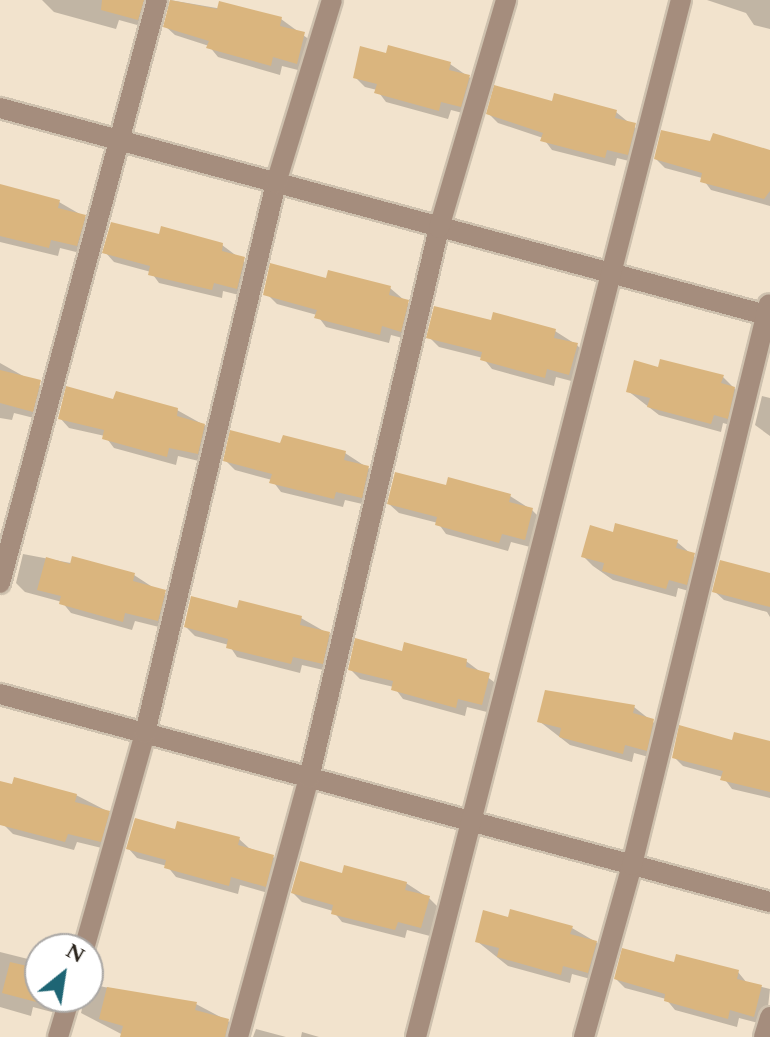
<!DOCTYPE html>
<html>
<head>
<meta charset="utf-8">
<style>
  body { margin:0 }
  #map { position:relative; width:770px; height:1037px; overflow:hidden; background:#f2e3cd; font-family:Spectral,serif }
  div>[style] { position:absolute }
  .shadow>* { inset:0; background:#0003 }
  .building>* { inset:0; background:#dab57e }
  .roads { filter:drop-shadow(2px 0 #cec1ae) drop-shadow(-2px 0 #cec1ae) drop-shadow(0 2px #cec1ae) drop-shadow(0 -2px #cec1ae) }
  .minor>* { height:20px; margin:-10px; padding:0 10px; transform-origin:10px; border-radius:10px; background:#a58d7d }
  span { translate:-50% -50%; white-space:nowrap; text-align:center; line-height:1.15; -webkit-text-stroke:6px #fff; paint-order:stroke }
  .north { position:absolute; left:24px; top:933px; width:80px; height:80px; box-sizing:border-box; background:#fff; border:2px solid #aba8a5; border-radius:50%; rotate:30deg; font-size:22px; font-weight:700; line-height:32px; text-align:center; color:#2c261e }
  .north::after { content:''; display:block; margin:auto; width:28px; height:36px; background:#1e6574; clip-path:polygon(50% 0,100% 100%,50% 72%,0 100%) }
</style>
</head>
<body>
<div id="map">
  <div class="shadow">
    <i style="clip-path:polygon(42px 0,156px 0,148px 28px,119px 20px,116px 29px,54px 12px)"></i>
    <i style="clip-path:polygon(170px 0,281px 19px,314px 43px,306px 72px,282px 66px,280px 75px,218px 57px,209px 46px,175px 35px,165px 26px)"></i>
    <i style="clip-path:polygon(707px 0,770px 0,770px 29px,754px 25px,746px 13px)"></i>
    <i style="clip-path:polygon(387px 55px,450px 64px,469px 77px,479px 86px,470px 115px,451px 110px,448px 119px,386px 102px,377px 90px,365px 87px,356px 78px)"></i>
    <i style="clip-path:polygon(616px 112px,644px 135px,637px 163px,617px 158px,615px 166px,552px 150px,543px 138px,498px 123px,488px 113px)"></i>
    <i style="clip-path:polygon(712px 143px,770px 152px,770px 206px,711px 190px,702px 178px,665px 168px,656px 159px)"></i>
    <i style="clip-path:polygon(0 186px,59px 202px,85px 217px,94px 226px,84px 254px,60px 248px,58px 256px,0 242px)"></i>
    <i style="clip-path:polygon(222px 245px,253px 268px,247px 297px,223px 291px,222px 298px,159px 283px,151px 272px,114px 262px,105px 252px)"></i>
    <i style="clip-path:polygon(390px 288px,417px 311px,410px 340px,391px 335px,389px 343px,326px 327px,317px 315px,277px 304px,268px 295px)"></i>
    <i style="clip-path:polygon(493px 323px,555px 331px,577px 345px,586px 355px,579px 383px,556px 377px,554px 386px,492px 369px,483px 358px,439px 347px,430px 338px)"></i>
    <i style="clip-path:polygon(0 363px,50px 391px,42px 420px,14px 413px,12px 420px,0 418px)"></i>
    <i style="clip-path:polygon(659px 369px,723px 377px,744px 398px,737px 427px,723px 423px,721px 432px,659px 415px,628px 391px)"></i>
    <i style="clip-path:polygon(762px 396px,770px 398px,770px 436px,755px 425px)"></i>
    <i style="clip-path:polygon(114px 401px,177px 410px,204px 425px,214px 435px,207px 463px,178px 456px,176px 465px,114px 448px,105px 436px,69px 428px,60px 418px)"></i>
    <i style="clip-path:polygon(282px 445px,345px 453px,368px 468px,378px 477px,371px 506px,345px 500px,343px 507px,281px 492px,272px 480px,235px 470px,225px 460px)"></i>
    <i style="clip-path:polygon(447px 488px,510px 496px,532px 510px,542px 520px,534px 548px,511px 542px,508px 551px,446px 534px,438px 523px,399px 513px,389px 504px)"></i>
    <i style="clip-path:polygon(614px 534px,677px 542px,703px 564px,696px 593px,678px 588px,676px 597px,613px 580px,593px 566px,583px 556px)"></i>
    <i style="clip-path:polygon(23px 554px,134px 575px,174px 601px,167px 629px,135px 621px,132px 630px,71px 613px,62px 602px,25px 592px,16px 583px)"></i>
    <i style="clip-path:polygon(770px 575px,770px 617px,767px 612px,724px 600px,714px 591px)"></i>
    <i style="clip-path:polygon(239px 610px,301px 618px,329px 634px,339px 643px,332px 672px,302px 665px,300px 673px,237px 657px,229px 645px,195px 636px,186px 627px)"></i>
    <i style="clip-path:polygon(466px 661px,498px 685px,491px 713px,467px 707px,465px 716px,403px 699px,394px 687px,360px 679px,350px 669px)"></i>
    <i style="clip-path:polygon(634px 707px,663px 730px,656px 759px,634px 753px,632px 762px,570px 745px,539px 721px)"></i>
    <i style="clip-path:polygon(733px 742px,770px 744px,770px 798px,732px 789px,723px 777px,683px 766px,674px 757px)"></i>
    <i style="clip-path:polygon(0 783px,76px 795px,109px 812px,118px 822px,110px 850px,77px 842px,74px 850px,13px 834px,0 821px)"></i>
    <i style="clip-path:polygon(177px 831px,239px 839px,249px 848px,273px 857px,283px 866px,275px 895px,240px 885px,238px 894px,176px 877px,167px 866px,137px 858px,128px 848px)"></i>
    <i style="clip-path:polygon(343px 876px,406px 883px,429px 898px,438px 907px,430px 936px,407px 930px,405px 938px,342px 922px,333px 911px,302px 902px,293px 893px)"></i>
    <i style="clip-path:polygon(509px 919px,572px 928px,596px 942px,606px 952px,598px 981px,572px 974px,570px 983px,508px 966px,478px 942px)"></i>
    <i style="clip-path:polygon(0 952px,32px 960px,40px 968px,40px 997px,70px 997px,63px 1015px,33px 1007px,31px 1016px,0 1007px)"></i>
    <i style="clip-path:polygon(676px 964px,738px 972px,747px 983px,770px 989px,766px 1025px,739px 1018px,737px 1027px,675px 1010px,666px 999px,625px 988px,616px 979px)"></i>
    <i style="clip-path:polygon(88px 984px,196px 1004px,228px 1021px,238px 1031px,237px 1037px,127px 1037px,81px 1013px)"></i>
    <i style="clip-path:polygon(256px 1029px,286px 1037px,253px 1037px)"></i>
    <i style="clip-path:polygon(302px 1032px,319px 1037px,301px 1037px)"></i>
  </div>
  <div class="building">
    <i style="clip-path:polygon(102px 0,144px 0,138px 20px,101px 10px)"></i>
    <i style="clip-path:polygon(170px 0,217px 9px,219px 1px,282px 17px,280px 26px,305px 32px,297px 64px,273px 57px,271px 66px,206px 48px,209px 41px,163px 27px)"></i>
    <i style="clip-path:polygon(388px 45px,451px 62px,449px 70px,470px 75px,461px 107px,441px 102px,439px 111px,374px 93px,377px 84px,353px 78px,360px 46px,386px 53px)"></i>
    <i style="clip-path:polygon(494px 85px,552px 101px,554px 93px,617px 110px,615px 118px,636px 123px,628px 155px,607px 150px,605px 158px,540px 141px,543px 133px,486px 114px)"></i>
    <i style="clip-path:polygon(661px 130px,710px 141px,713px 133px,770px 150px,770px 191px,764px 199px,700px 182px,702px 173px,654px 159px)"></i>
    <i style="clip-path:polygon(0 184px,60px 200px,58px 208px,86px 215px,77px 246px,51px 240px,49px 248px,0 236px)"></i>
    <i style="clip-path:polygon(111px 222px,159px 234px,161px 226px,223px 243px,222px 251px,245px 257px,237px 289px,214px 283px,212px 290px,148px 275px,150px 266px,102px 253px)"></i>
    <i style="clip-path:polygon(270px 263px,326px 278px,328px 270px,391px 286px,389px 295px,409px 300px,401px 332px,382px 326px,380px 335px,314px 318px,317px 310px,263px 295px)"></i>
    <i style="clip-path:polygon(434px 306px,491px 320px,493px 312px,556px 329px,554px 338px,578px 343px,569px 375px,547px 369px,545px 378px,480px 360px,482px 352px,426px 338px)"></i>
    <i style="clip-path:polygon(660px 359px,724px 375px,721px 383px,735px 387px,728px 419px,714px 415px,711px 424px,647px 407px,650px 398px,626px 392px,634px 360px,658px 367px)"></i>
    <i style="clip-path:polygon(0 370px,41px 380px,33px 412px,0 403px)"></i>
    <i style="clip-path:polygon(66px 386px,113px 399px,116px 391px,178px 408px,177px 416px,205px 424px,198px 454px,169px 448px,167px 457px,102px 439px,104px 430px,58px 419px)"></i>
    <i style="clip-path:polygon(230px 430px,280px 443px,283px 435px,346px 451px,344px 460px,369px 466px,362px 498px,336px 492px,334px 499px,269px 483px,272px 474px,223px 461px)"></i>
    <i style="clip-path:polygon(395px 472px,446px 485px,448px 477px,511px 494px,509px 502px,533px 508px,525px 540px,502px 534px,499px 543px,435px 525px,437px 517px,387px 504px)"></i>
    <i style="clip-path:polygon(615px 523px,678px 540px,676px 548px,695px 553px,687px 585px,669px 580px,666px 589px,602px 571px,604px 563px,581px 557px,590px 525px,613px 532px)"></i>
    <i style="clip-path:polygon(72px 556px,135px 573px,133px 581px,166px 590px,158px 621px,125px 613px,123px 622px,59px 604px,61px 596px,37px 590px,46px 557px,70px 564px)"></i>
    <i style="clip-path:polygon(720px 560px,770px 573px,770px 607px,712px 592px)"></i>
    <i style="clip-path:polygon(191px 596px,237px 608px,239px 600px,302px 616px,300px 625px,330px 632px,323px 664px,293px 657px,291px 664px,226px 648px,228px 639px,184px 627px)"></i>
    <i style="clip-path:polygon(355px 638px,402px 651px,404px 642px,467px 659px,466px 667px,490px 673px,482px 705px,458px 699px,456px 708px,391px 690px,393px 681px,348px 670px)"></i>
    <i style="clip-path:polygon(545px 690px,635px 705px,633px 713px,654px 719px,647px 751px,625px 745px,623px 754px,559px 737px,561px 728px,537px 722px)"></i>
    <i style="clip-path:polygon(679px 725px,732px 740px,734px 732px,770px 741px,770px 792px,720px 780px,723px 771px,672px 758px)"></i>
    <i style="clip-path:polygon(14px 777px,77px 794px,75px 802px,110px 811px,101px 842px,68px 834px,65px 842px,0 825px,0 781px,12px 784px)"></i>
    <i style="clip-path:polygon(135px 818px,175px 829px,177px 821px,240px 837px,238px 845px,274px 855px,266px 887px,231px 877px,229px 886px,164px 868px,166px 860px,126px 849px)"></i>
    <i style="clip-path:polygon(300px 861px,342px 873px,344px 865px,407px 882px,405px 890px,430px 896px,421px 928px,398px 922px,395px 930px,331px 914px,333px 905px,291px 893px)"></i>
    <i style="clip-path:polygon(510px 909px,573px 926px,570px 934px,597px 941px,588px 973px,563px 966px,561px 975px,497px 957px,499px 948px,475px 942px,483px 910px,508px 917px)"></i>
    <i style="clip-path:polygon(622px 948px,674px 962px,676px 954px,739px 970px,737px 979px,762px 985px,754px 1017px,730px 1010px,728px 1019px,664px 1001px,665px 994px,614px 979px)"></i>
    <i style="clip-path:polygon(10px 962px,40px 969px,40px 1003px,2px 993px)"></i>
    <i style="clip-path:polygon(107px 987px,197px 1002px,195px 1010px,229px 1019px,225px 1037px,120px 1037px,123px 1026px,99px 1019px)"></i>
  </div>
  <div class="roads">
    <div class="minor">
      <i style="left:0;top:108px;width:798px;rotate:15.12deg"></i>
      <i style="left:0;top:583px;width:604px;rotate:-74.93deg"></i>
      <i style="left:0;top:694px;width:798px;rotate:15.12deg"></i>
      <i style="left:84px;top:949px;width:224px;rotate:-74.2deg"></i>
      <i style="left:145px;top:733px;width:565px;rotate:-76.6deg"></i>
      <i style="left:276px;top:183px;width:191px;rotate:-73deg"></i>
      <i style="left:58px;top:1037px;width:42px;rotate:-73.3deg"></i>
      <i style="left:238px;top:1037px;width:269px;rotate:-74.7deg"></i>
      <i style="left:309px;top:778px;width:565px;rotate:-76.7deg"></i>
      <i style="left:439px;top:228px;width:238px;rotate:-73.6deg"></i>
      <i style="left:416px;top:1037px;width:1070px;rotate:-75.67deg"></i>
      <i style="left:584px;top:1037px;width:179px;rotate:-74.4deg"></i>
      <i style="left:632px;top:865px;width:577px;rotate:-76.28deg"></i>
      <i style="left:764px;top:1037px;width:21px;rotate:-73deg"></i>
    </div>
  </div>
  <div class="north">N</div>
</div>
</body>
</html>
